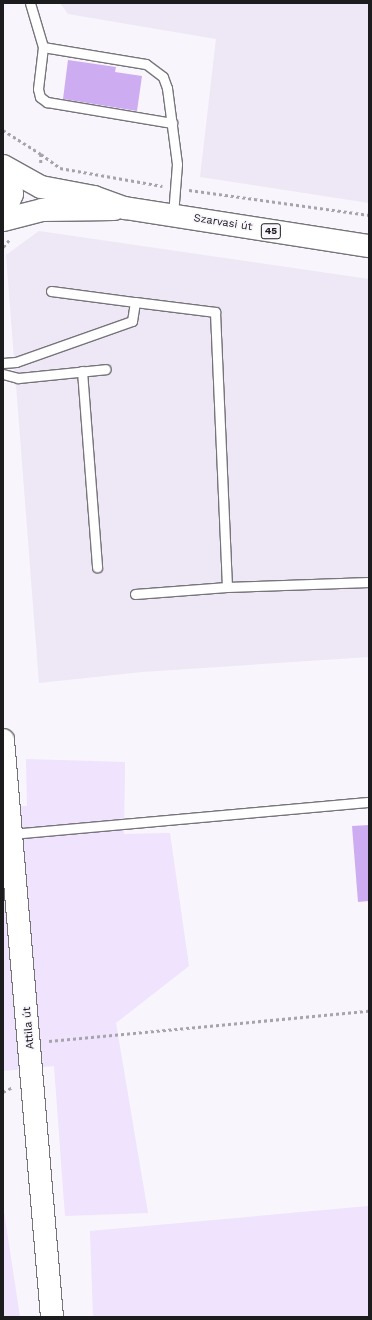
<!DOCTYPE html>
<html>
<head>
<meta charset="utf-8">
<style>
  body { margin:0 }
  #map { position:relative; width:372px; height:1320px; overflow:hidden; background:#f8f5fc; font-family:"Work Sans",sans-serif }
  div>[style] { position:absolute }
  .built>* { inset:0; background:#eee7f5 }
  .green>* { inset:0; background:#efe3fd }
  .building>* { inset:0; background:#ceacf2 }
  .path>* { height:2.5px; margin-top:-1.25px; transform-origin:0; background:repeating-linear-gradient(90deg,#a7a5ab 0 3px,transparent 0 6px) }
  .roads { filter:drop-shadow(1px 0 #77747a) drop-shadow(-1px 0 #77747a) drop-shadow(0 1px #77747a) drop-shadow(0 -1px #77747a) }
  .service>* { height:9px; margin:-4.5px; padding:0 4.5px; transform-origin:4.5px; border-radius:4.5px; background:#fff }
  .secondary>* { height:22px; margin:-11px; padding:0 11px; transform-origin:11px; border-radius:11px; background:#fff }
  .primary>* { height:22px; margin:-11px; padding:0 11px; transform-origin:11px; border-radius:11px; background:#fff }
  span { translate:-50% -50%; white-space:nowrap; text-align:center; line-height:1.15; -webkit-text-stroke:3px #f8f5fc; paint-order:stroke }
  .shield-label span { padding:1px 3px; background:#f8f5fc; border:1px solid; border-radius:3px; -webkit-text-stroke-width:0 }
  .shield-label { font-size:10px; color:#1c1b1e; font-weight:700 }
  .street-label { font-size:11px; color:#1c1b1e }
  .frame { position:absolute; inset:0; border:4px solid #1c1b1e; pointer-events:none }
</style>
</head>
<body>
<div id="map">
  <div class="built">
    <i style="clip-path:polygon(60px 3px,369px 3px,369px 203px,200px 177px,216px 39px,68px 14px)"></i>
    <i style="clip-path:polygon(39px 231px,369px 279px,369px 657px,142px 672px,39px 683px,6px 255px)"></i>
  </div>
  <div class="green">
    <i style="clip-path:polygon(26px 759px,125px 762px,124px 834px,170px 833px,189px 966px,116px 1023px,148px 1213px,65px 1216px,54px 1066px,3px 1071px,3px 807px,27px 806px)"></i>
    <i style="clip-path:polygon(3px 1205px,20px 1317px,3px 1317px)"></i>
    <i style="clip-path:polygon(369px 1206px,369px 1317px,93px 1317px,90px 1231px)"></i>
  </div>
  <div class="building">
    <i style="clip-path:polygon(68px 60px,116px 67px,115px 72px,142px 76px,137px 111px,63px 99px)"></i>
    <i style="clip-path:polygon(369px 825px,369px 901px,358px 902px,352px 826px)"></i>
  </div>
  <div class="path">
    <i style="left:3px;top:130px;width:45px;rotate:32.3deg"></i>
    <i style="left:41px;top:154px;width:9px;rotate:90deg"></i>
    <i style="left:41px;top:154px;width:24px;rotate:36deg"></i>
    <i style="left:60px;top:168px;width:104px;rotate:10deg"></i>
    <i style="left:189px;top:190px;width:182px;rotate:7.9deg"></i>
    <i style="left:3px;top:247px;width:9px;rotate:-49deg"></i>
    <i style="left:49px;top:1041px;width:321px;rotate:-5.4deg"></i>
    <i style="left:3px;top:1092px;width:11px;rotate:-27deg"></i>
  </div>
  <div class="roads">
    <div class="service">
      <i style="left:30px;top:3px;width:46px;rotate:73.5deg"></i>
      <i style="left:43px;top:47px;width:104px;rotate:9.4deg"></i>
      <i style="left:146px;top:64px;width:21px;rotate:37deg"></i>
      <i style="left:163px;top:77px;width:12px;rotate:70deg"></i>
      <i style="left:167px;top:88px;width:77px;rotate:82.5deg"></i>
      <i style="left:177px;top:164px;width:51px;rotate:94.5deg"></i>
      <i style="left:43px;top:47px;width:42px;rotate:96.8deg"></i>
      <i style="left:38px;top:89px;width:8px;rotate:76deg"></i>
      <i style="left:40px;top:97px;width:9px;rotate:36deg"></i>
      <i style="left:47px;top:102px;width:127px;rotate:9.5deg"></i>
      <i style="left:51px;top:291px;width:85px;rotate:7.5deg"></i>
      <i style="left:3px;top:363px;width:13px;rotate:-4deg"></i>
      <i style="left:16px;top:362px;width:123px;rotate:-19.5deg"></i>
      <i style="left:132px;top:321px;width:19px;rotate:-81deg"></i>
      <i style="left:135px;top:302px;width:81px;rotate:7.1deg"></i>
      <i style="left:215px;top:312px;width:275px;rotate:87.5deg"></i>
      <i style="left:82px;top:371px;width:197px;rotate:85.6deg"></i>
      <i style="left:3px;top:374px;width:16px;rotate:15deg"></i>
      <i style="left:18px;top:378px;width:88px;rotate:-5.8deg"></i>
      <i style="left:135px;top:594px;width:92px;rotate:-4.4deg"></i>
      <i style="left:227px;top:587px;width:142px;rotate:-2deg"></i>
      <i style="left:10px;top:834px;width:360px;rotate:-5.1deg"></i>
    </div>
    <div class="secondary">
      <i style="left:3px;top:740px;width:579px;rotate:85.15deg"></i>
    </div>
    <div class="primary">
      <i style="left:3px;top:166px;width:43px;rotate:28.9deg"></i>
      <i style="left:41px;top:187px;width:54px;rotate:10.7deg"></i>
      <i style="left:94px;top:197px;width:33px;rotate:20deg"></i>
      <i style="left:125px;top:208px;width:247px;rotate:8.9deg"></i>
      <i style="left:3px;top:167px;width:19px;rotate:65deg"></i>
      <i style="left:11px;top:184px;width:10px;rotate:84deg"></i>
      <i style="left:12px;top:194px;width:23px;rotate:113deg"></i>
      <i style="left:3px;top:220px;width:40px;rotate:-14.4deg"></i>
      <i style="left:42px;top:210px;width:72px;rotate:-0.8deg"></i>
    </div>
  </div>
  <div class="shield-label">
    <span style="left:271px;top:231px">45</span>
  </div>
  <div class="street-label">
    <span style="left:223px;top:223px;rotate:9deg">Szarvasi út</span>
    <span style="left:29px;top:1028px;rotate:-95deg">Attila út</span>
  </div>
  <div class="frame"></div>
</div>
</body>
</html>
